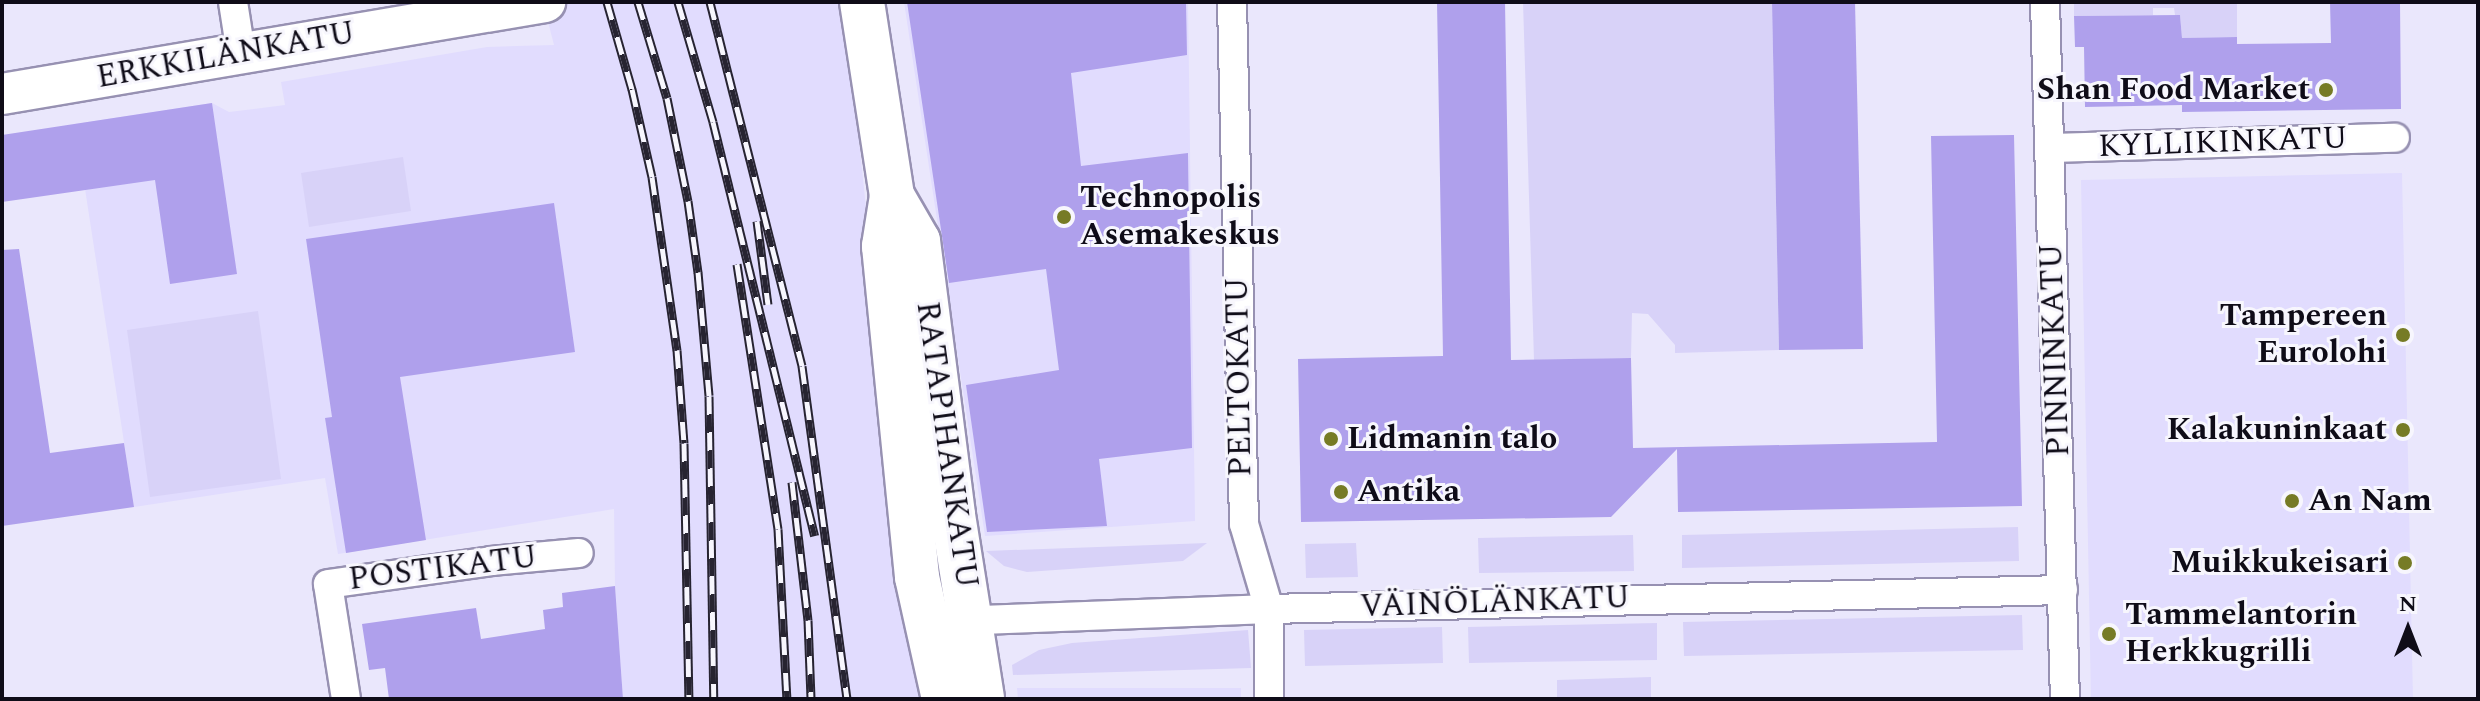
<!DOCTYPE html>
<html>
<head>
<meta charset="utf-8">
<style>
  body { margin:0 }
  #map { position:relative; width:2480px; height:701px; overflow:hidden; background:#eae7fc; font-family:Spectral,serif }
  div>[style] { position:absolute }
  .built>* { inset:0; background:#e1dcfe }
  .green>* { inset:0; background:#d8d2f8 }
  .building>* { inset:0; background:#afa0ec }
  .roads { filter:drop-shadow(2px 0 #9791b2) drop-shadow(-2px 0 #9791b2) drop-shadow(0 2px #9791b2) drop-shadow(0 -2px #9791b2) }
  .street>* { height:28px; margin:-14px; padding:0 14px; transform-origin:14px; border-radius:14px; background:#fff }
  .secondary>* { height:40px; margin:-20px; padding:0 20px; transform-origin:20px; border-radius:20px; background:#fff }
  .primary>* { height:44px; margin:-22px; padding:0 22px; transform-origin:22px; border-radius:22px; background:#fff }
  .rail>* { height:9px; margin-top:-4.5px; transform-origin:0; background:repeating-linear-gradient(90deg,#f7f6fd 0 18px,#272431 0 36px); box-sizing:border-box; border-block:2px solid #272431 }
  .dots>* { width:22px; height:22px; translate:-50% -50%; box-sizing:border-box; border:4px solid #f7f6fd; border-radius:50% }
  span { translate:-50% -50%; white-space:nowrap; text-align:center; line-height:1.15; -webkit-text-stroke:6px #f7f6fd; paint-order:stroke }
  .street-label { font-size:32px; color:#0f0c18 }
  .poi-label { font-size:32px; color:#0f0c18; font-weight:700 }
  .right { translate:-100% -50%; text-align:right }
  .left { translate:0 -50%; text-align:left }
  .frame { position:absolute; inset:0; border:4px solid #0f0c18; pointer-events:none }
  .north { position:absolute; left:2368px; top:589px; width:80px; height:80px; -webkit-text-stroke:6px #f7f6fd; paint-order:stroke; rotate:0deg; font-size:22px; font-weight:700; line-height:32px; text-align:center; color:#0f0c18 }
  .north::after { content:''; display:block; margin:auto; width:28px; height:36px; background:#0f0c18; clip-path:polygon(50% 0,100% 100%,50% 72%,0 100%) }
</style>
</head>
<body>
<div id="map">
  <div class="built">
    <i style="clip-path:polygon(543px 2px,845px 2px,905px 591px,930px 699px,623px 699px,615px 586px,614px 509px,338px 554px,325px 478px,134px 507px,75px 124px,212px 103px,229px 112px,285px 105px,281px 82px,487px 47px,554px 45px)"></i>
    <i style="clip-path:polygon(904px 2px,1188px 2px,1195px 521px,985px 536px)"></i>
    <i style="clip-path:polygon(2402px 173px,2413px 699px,2091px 699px,2081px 180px)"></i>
    <i style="clip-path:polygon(1017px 688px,1241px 688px,1241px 699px,1018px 699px)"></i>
  </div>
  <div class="green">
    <i style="clip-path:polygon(1523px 2px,1772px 2px,1779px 350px,1675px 353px,1675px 345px,1648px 314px,1632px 313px,1631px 358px,1534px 360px)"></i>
    <i style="clip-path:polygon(2074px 2px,2237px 2px,2237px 37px,2182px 38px,2180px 15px,2175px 15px,2174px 8px,2153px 8px,2153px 15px,2074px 16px)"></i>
    <i style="clip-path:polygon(403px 157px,411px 211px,309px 227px,301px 173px)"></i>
    <i style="clip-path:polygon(258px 311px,281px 479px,150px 497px,127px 330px)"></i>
    <i style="clip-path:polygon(2018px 527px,2019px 561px,1682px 568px,1682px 535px)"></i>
    <i style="clip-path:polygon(1633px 535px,1634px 571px,1479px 573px,1478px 538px)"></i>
    <i style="clip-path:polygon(1207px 543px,1183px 561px,1027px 572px,1004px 566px,986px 551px)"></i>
    <i style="clip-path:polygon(1356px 543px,1358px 577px,1306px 578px,1305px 544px)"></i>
    <i style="clip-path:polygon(2022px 615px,2023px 650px,1684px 656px,1683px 622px)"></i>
    <i style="clip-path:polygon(1657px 623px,1657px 660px,1469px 663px,1468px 627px)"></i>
    <i style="clip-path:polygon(1442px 627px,1443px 663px,1305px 666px,1304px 630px)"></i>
    <i style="clip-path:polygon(1248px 630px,1251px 668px,1013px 675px,1012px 665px,1039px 650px,1072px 643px)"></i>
    <i style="clip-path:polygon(1651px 677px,1651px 699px,1557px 699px,1557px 680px)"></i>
  </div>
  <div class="building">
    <i style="clip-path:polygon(907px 2px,1186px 2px,1187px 55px,1071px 73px,1081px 166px,1188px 153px,1192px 448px,1099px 459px,1107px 526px,987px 532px,966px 385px,1059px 370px,1046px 269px,949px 283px)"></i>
    <i style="clip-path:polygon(1437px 2px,1505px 2px,1511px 360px,1631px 358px,1633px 448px,1937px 442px,1931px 136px,2014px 135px,2022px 506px,1678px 512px,1677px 449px,1611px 517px,1301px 522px,1298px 359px,1443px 356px)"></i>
    <i style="clip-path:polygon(1772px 2px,1855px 2px,1863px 349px,1779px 350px)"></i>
    <i style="clip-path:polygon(2330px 2px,2400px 2px,2401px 109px,2182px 112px,2182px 105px,2085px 107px,2084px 47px,2075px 47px,2074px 16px,2180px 15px,2182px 38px,2237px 37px,2237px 44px,2331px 43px)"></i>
    <i style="clip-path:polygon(212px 103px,237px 274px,170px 284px,155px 180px,2px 202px,2px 135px)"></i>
    <i style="clip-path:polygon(554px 203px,575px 352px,400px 377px,426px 540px,346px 553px,325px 418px,332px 417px,306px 239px)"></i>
    <i style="clip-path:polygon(19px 249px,50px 453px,124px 443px,134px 507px,2px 526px,2px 250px)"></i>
    <i style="clip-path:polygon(615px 586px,623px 699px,389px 699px,385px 668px,369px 670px,362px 624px,476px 608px,481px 639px,545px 629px,543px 610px,563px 607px,562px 593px)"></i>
  </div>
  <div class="roads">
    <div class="street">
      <i style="left:233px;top:2px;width:52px;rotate:81.1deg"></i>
      <i style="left:1232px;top:2px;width:522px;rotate:88.68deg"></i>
      <i style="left:1244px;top:524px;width:89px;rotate:73.6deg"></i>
      <i style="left:1269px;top:609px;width:90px;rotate:90deg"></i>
      <i style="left:2045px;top:2px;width:697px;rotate:88.36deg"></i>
      <i style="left:2050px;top:148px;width:345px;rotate:-1.7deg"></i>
      <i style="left:956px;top:621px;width:313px;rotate:-2.2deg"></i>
      <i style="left:1269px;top:609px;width:794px;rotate:-1.37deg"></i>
      <i style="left:346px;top:699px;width:116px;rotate:-98.9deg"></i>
      <i style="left:328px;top:584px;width:165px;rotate:-8deg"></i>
      <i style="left:491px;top:561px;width:88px;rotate:-5.2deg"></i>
    </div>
    <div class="secondary">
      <i style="left:2px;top:94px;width:551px;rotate:-9.62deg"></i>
    </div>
    <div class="primary">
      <i style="left:862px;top:2px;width:196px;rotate:81.2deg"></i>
      <i style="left:892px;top:196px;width:51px;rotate:99.1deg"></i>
      <i style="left:884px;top:246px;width:333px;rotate:84.3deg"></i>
      <i style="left:917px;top:577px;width:125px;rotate:77.5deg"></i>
      <i style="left:892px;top:196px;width:52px;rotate:60deg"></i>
      <i style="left:918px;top:241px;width:276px;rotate:82.7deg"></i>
      <i style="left:953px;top:515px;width:186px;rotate:81deg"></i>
    </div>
  </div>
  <div class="rail">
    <i style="left:607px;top:2px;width:91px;rotate:74deg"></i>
    <i style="left:632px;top:89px;width:90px;rotate:77.2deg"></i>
    <i style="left:652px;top:177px;width:175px;rotate:81.8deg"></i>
    <i style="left:677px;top:350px;width:93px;rotate:85.7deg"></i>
    <i style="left:684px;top:443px;width:256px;rotate:88.9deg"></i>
    <i style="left:638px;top:2px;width:100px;rotate:73.2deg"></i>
    <i style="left:667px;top:98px;width:105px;rotate:78.5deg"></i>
    <i style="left:688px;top:201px;width:72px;rotate:82deg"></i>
    <i style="left:698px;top:272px;width:124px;rotate:84.9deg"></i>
    <i style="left:709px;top:396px;width:303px;rotate:89.1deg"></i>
    <i style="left:678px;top:2px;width:125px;rotate:73.7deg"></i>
    <i style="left:713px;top:122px;width:426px;rotate:76.2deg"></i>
    <i style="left:710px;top:2px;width:375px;rotate:75.8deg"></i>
    <i style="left:802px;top:366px;width:336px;rotate:82.3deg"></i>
    <i style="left:757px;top:221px;width:84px;rotate:82.5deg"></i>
    <i style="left:737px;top:264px;width:268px;rotate:81.2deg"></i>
    <i style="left:778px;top:529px;width:170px;rotate:87deg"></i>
    <i style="left:792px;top:482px;width:139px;rotate:83.4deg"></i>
    <i style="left:808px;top:620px;width:79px;rotate:87.8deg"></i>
  </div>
  <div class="dots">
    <i style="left:2326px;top:90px;background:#767b25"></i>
    <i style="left:1064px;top:217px;background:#767b25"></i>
    <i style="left:2403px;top:335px;background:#767b25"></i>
    <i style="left:2403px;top:430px;background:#767b25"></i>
    <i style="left:1331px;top:439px;background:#767b25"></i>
    <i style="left:1341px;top:492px;background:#767b25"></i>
    <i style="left:2292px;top:501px;background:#767b25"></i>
    <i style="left:2405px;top:563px;background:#767b25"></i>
    <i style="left:2109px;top:634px;background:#767b25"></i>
  </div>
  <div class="street-label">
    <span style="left:226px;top:56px;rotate:-10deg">ERKKILÄNKATU</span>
    <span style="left:2223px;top:143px;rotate:-2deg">KYLLIKINKATU</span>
    <span style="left:2056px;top:350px;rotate:-92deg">PINNINKATU</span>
    <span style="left:1240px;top:377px;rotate:-91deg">PELTOKATU</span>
    <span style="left:946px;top:445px;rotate:82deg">RATAPIHANKATU</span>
    <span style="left:443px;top:569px;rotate:-7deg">POSTIKATU</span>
    <span style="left:1495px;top:603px;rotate:-2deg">VÄINÖLÄNKATU</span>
  </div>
  <div class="poi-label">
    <span class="right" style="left:2310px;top:90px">Shan Food Market</span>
    <span class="left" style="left:1080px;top:217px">Technopolis<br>Asemakeskus</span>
    <span class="right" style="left:2387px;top:335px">Tampereen<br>Eurolohi</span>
    <span class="right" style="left:2387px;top:430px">Kalakuninkaat</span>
    <span class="left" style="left:1347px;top:439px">Lidmanin talo</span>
    <span class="left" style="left:1357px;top:492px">Antika</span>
    <span class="left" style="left:2308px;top:501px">An Nam</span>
    <span class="right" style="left:2389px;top:563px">Muikkukeisari</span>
    <span class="left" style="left:2125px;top:634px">Tammelantorin<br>Herkkugrilli</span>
  </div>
  <div class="frame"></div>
  <div class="north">N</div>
</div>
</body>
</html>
